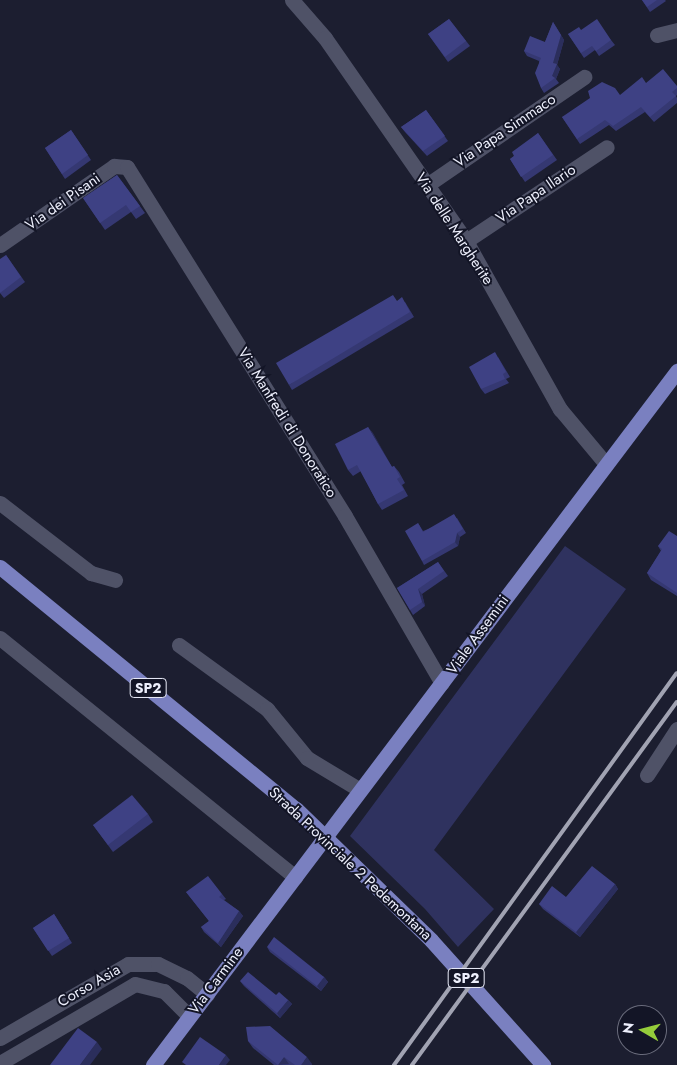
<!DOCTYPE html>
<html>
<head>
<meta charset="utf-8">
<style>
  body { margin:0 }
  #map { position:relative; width:677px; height:1065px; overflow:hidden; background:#1c1e30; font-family:Jost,sans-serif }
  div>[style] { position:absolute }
  .green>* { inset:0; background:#2f325f }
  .minor>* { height:15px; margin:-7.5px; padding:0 7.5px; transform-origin:7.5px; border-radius:7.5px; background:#4f5267 }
  .major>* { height:15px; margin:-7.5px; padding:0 7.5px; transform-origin:7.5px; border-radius:7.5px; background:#7a80c0 }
  .rail>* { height:4px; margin:-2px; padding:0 2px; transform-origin:2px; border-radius:2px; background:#a1a3b2 }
  .wall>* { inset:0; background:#353872 }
  .shaded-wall>* { inset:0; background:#2b2e5c }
  .building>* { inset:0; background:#3e4184 }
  span { translate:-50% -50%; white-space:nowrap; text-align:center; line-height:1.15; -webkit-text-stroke:4px #131526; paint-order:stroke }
  .shield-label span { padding:1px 4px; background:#131526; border:1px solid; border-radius:4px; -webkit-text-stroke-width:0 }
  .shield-label { font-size:14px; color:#edeffc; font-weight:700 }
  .street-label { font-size:15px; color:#edeffc }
  .north { position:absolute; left:617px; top:1005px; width:50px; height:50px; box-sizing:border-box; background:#131526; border:1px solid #6a6c7c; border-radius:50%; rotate:278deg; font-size:14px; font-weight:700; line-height:20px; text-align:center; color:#edeffc }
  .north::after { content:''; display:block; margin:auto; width:18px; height:22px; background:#95cc3b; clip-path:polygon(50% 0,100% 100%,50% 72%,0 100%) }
</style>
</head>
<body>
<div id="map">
  <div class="green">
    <i style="clip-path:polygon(565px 546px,626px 589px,434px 850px,494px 909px,458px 947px,425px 909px,350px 836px)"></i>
  </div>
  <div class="minor">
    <i style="left:292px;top:0;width:50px;rotate:49deg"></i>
    <i style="left:325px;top:38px;width:247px;rotate:55.2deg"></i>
    <i style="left:466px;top:241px;width:193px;rotate:60.8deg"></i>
    <i style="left:560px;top:409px;width:72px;rotate:50.1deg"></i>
    <i style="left:657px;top:35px;width:21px;rotate:-14deg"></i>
    <i style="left:427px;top:185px;width:191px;rotate:-34.5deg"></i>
    <i style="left:466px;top:241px;width:169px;rotate:-33.7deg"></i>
    <i style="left:0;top:245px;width:139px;rotate:-34.7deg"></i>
    <i style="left:114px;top:166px;width:13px;rotate:4deg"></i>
    <i style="left:127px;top:167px;width:411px;rotate:58deg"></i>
    <i style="left:345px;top:516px;width:193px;rotate:59.9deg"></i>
    <i style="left:0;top:503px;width:115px;rotate:37.6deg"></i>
    <i style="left:91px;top:573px;width:25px;rotate:16deg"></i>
    <i style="left:0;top:638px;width:380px;rotate:39deg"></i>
    <i style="left:179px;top:645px;width:109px;rotate:36deg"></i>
    <i style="left:267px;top:709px;width:63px;rotate:50.8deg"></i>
    <i style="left:307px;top:758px;width:62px;rotate:31.1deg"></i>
    <i style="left:647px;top:775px;width:55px;rotate:-56.9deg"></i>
    <i style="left:0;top:1038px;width:148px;rotate:-30deg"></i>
    <i style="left:128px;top:964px;width:30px"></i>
    <i style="left:158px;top:964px;width:32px;rotate:26deg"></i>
    <i style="left:187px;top:978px;width:26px;rotate:39deg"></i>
    <i style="left:0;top:1063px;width:156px;rotate:-30.3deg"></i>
    <i style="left:135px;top:984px;width:30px;rotate:14deg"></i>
    <i style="left:164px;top:991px;width:35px;rotate:45deg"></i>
  </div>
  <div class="major">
    <i style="left:0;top:567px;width:382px;rotate:39.3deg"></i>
    <i style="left:296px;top:809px;width:188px;rotate:44.1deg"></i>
    <i style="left:431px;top:940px;width:168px;rotate:48.1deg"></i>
    <i style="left:153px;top:1065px;width:870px;rotate:-52.95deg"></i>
  </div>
  <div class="rail">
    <i style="left:394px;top:1065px;width:483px;rotate:-54.2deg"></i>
    <i style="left:412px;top:1065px;width:449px;rotate:-53.9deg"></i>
  </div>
  <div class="wall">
    <i style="clip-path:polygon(642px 0,665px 0,666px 1px,650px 12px)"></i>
    <i style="clip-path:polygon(449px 19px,470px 46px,448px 62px,428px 34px)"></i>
    <i style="clip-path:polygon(553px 22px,564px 40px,557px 65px,560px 69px,556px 79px,559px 83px,544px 93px,541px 88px,539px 61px,527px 56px,524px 51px,545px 42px)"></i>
    <i style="clip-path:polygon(581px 30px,611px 40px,615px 45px,599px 56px,595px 50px,584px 58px,568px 34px)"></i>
    <i style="clip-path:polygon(677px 86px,677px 95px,676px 96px,677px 98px,677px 103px,654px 122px,645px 112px,616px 131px,609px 125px,580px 144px,562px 117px,620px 95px)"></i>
    <i style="clip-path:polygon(426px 110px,448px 141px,427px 156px,405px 132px,401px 127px)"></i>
    <i style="clip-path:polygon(71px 130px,91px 160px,65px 179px,45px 148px)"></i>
    <i style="clip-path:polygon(538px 133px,557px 160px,525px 182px,510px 159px,514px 156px)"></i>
    <i style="clip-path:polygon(117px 175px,145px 213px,136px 219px,131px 212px,105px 230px,83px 198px)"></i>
    <i style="clip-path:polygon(6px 255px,25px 282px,4px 298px,0 293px)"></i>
    <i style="clip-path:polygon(405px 302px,414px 317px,292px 390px,289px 385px)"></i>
    <i style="clip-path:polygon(498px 357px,510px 377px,506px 379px,509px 383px,485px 394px,481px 389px)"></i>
    <i style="clip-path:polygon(368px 427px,392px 467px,394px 466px,399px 472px,405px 483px,402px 485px,408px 496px,382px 510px,378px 504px,361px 471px,353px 476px,348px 470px)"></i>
    <i style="clip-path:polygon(457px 518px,466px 533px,460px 537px,458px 546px,424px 565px,422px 561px,418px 523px,423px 531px)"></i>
    <i style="clip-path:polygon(677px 536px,677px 596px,651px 580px,647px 573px,661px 551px,658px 546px)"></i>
    <i style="clip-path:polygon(438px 562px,448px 576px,422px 594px,425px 606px,413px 615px,397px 588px)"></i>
    <i style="clip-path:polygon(148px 814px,153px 822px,113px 852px,93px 825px)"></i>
    <i style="clip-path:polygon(615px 884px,618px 889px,580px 937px,543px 909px,539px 904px)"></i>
    <i style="clip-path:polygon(186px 892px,222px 894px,226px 899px,224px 900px,239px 911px,243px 916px,221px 947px,204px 932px,201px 927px,209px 921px)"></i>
    <i style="clip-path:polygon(54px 914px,72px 943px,52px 956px,33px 928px)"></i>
    <i style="clip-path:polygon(267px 947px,324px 977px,328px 982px,321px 991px,270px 952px)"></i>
    <i style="clip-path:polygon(240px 981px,276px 995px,288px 1000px,292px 1004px,280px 1018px,244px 986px)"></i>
    <i style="clip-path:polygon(248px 1041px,312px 1064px,312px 1065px,274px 1065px,253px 1048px)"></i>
  </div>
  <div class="shaded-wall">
    <i style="clip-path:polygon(553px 22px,564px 40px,557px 65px,560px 69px,556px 79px,555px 78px,552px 76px)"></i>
    <i style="clip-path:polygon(368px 427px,373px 433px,396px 474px,392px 467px)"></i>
    <i style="clip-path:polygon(457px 533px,460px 537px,458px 546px,455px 542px)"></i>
    <i style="clip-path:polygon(418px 589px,422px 594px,425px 606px,422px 602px)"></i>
    <i style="clip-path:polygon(615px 884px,618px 889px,580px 937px,576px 932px)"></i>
    <i style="clip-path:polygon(239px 911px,243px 916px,221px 947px,218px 943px)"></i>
    <i style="clip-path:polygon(324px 977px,328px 982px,321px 991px,317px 986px)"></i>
    <i style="clip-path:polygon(288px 1000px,292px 1004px,280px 1018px,277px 1013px)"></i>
    <i style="clip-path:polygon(97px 1042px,102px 1049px,90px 1065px,80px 1065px)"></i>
    <i style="clip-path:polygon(226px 1055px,230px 1060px,226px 1065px,219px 1065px)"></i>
    <i style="clip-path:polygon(284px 1057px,289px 1064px,278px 1065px)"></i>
    <i style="clip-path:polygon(307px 1057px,312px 1064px,312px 1065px,301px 1065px)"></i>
  </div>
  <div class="building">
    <i style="clip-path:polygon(642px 0,657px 0,647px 7px)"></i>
    <i style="clip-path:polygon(449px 19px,466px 41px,445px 57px,428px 34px)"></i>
    <i style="clip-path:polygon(597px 19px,611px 40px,596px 51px,592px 46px,581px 53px,568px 34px,579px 27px,581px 30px)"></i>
    <i style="clip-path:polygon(553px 22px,561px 35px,553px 63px,557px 64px,552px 76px,555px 78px,541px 88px,535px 73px,541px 58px,524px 51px,530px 36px,545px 42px)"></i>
    <i style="clip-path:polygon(663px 69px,677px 86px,677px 88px,672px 92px,676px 96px,650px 117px,641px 107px,613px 126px,605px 120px,577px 139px,562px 117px,590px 98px,588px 91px,602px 82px,615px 88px,620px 95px,642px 77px,646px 83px)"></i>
    <i style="clip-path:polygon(426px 110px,445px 136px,423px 151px,401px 127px)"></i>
    <i style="clip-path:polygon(71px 130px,88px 155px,62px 174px,45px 148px)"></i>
    <i style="clip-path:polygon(538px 133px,553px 155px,521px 177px,510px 159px,514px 156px,512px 152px)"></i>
    <i style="clip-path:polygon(117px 175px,140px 206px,131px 212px,126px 205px,100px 223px,83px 198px)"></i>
    <i style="clip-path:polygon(6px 255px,21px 277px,0 293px,0 259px)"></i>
    <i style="clip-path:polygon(393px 295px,397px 301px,402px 297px,410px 312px,289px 385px,276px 363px)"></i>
    <i style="clip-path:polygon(495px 352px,506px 372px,503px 374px,505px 379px,481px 389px,469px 367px)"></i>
    <i style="clip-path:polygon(368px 427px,392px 467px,394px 466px,400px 477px,397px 479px,404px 490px,378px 504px,357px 465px,348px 470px,335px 444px)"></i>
    <i style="clip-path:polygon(454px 514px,463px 529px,457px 533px,455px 542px,422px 561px,405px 531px,418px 523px,423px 532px)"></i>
    <i style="clip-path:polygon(669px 531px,677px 536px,677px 593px,647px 573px,662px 549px,658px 546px)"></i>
    <i style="clip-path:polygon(438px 562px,444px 571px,418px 589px,422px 602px,410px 610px,397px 588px)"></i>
    <i style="clip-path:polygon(132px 795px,148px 814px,108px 845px,93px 825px)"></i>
    <i style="clip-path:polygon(592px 866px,615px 884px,576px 932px,539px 904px,552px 886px,566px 897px)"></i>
    <i style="clip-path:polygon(208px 876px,222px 894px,219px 897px,239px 911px,218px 943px,201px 927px,209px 921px,186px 892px)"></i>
    <i style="clip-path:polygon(54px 914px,69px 938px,48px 951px,33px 928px)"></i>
    <i style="clip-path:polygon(274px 937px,324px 977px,317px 986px,267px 947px)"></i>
    <i style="clip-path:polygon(248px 972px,276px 995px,279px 992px,288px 1000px,277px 1013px,240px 981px)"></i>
    <i style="clip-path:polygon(270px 1026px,307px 1057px,301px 1065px,295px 1065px,284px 1057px,278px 1065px,248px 1041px,246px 1027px)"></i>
    <i style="clip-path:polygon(78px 1028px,97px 1042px,80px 1065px,50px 1065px)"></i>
    <i style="clip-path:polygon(200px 1037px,226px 1055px,219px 1065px,186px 1065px,182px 1062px)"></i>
  </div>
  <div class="shield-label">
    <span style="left:148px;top:688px">SP2</span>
    <span style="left:466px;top:978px">SP2</span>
  </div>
  <div class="street-label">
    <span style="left:505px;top:131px;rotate:-34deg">Via Papa Simmaco</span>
    <span style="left:536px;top:194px;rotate:-34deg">Via Papa Ilario</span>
    <span style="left:63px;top:202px;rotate:-35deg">Via dei Pisani</span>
    <span style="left:454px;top:229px;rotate:57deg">Via delle Margherite</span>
    <span style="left:287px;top:423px;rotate:58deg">Via Manfredi di Donoratico</span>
    <span style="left:478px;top:635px;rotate:-54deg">Viale Assemini</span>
    <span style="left:350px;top:864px;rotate:43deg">Strada Provinciale 2 Pedemontana</span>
    <span style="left:216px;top:981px;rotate:-53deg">Via Carmine</span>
    <span style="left:89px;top:986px;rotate:-30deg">Corso Asia</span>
  </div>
  <div class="north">N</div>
</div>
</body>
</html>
